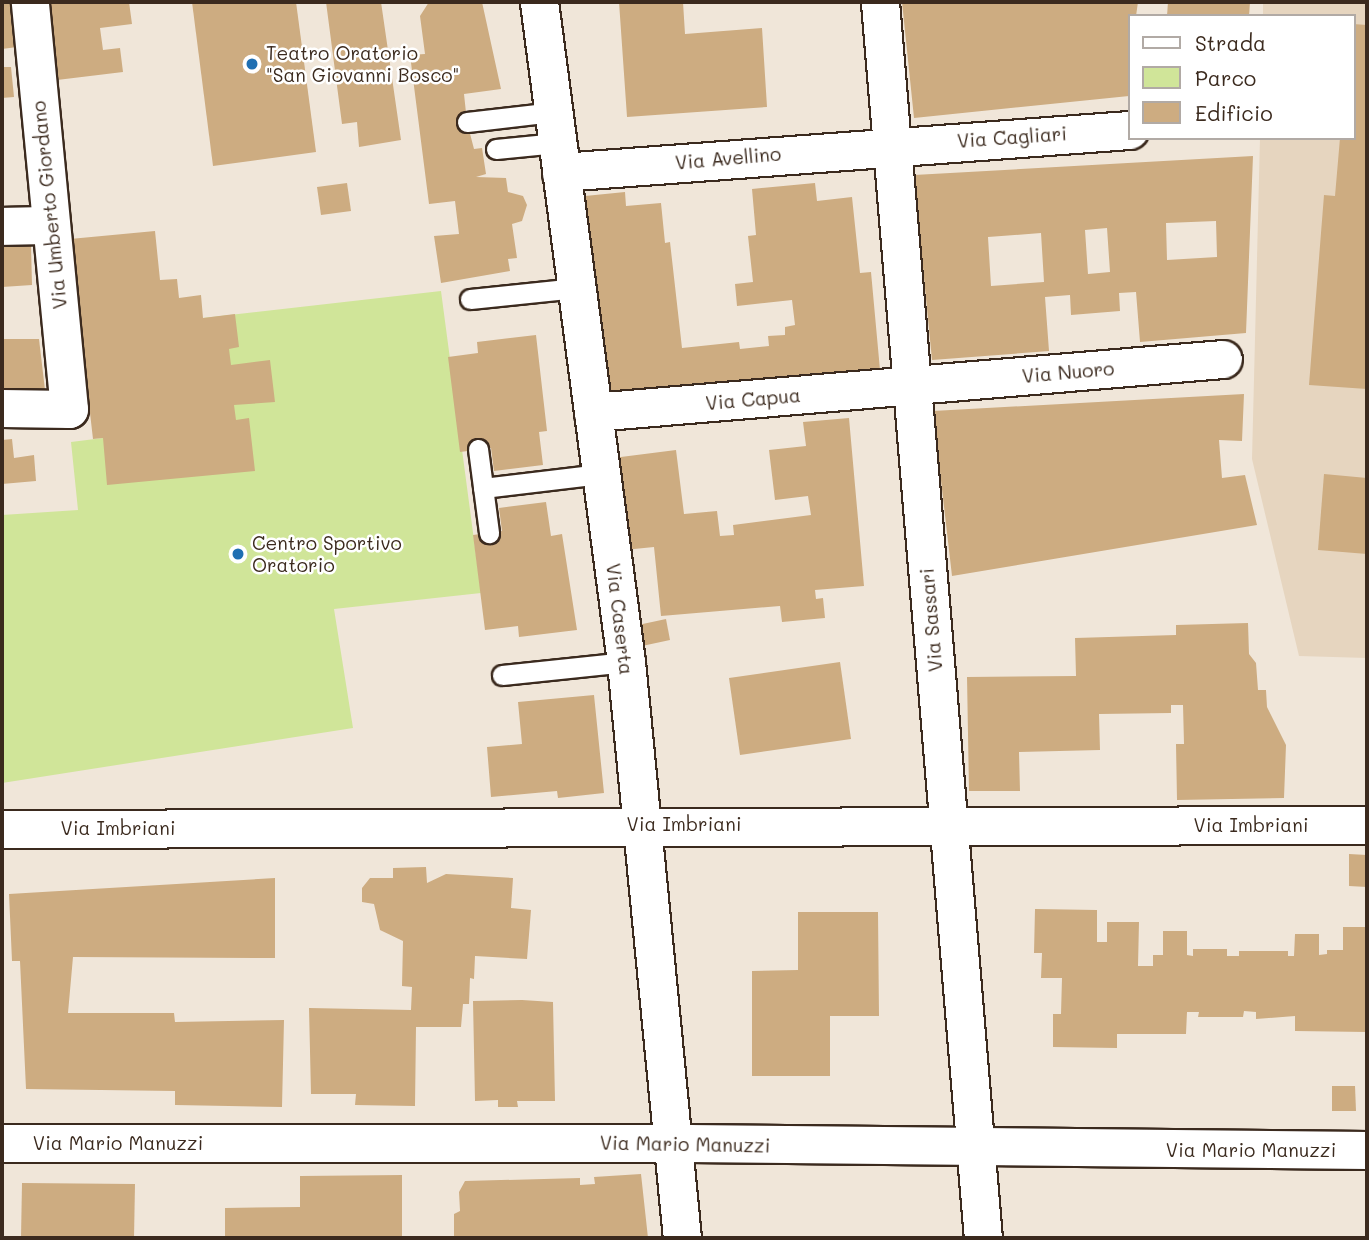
<!DOCTYPE html>
<html>
<head>
<meta charset="utf-8">
<style>
  body { margin:0 }
  #map { position:relative; width:1369px; height:1240px; overflow:hidden; background:#f0e6d9; font-family:Mali,sans-serif }
  div>[style] { position:absolute }
  .built>* { inset:0; background:#e6d5bf }
  .green>* { inset:0; background:#d0e599 }
  .building>* { inset:0; background:#cdac81 }
  .roads { filter:drop-shadow(2px 0 #3b2a1e) drop-shadow(-2px 0 #3b2a1e) drop-shadow(0 2px #3b2a1e) drop-shadow(0 -2px #3b2a1e) }
  .lane>* { height:19px; margin:-9.5px; padding:0 9.5px; transform-origin:9.5px; border-radius:9.5px; background:#fff }
  .street>* { height:37px; margin:-18.5px; padding:0 18.5px; transform-origin:18.5px; border-radius:18.5px; background:#fff }
  .dots>* { width:19px; height:19px; translate:-50% -50%; box-sizing:border-box; border:4px solid #fff; border-radius:50% }
  span { translate:-50% -50%; white-space:nowrap; text-align:center; line-height:1.15; -webkit-text-stroke:5px #fff; paint-order:stroke }
  .poi-label { font-size:19px; color:#3b2a1e }
  .left { translate:0 -50%; text-align:left }
  .street-label { font-size:19px; color:#3b2a1e }
  .frame { position:absolute; inset:0; border:4px solid #3b2a1e; pointer-events:none }
  .legend { position:absolute; left:1128px; top:14px; width:228px; height:126px; box-sizing:border-box; background:#fff; border:2px solid #b1aaa5; margin:0; padding:9px 12px; list-style:none; font-size:21px; color:#3b2a1e }
  .legend li { display:flex; align-items:center; gap:14px; height:35px }
  .legend b { width:35px; border:2px solid #b1aaa5 }
</style>
</head>
<body>
<div id="map">
  <div class="built">
    <i style="clip-path:polygon(1263px 2px,1367px 2px,1367px 658px,1299px 656px,1252px 459px,1260px 138px,1353px 138px,1353px 16px,1263px 16px)"></i>
  </div>
  <div class="green">
    <i style="clip-path:polygon(441px 291px,481px 593px,334px 609px,353px 728px,2px 783px,2px 515px,78px 510px,71px 442px,103px 438px,203px 318px)"></i>
  </div>
  <div class="building">
    <i style="clip-path:polygon(2px 2px,12px 2px,17px 47px,2px 49px)"></i>
    <i style="clip-path:polygon(48px 2px,129px 2px,132px 24px,100px 28px,103px 50px,120px 48px,123px 72px,57px 80px)"></i>
    <i style="clip-path:polygon(192px 2px,296px 2px,316px 152px,213px 166px)"></i>
    <i style="clip-path:polygon(326px 2px,381px 2px,401px 140px,359px 147px,357px 122px,342px 124px)"></i>
    <i style="clip-path:polygon(429px 2px,482px 2px,501px 89px,464px 94px,467px 122px,474px 149px,482px 148px,486px 174px,476px 177px,506px 178px,508px 192px,523px 196px,527px 205px,522px 221px,512px 224px,517px 258px,508px 259px,510px 271px,441px 283px,434px 236px,459px 234px,455px 201px,429px 204px,410px 55px,425px 54px,420px 16px)"></i>
    <i style="clip-path:polygon(619px 2px,683px 2px,685px 34px,762px 28px,767px 107px,627px 117px)"></i>
    <i style="clip-path:polygon(902px 2px,1138px 2px,1136px 16px,1129px 16px,1129px 96px,914px 118px)"></i>
    <i style="clip-path:polygon(1168px 2px,1250px 2px,1249px 16px,1167px 16px)"></i>
    <i style="clip-path:polygon(1353px 24px,1367px 25px,1367px 389px,1309px 385px,1324px 195px,1335px 196px,1340px 138px,1353px 138px)"></i>
    <i style="clip-path:polygon(2px 67px,11px 67px,14px 97px,2px 98px)"></i>
    <i style="clip-path:polygon(evenodd,1253px 156px,1246px 333px,1140px 342px,1136px 292px,1119px 293px,1120px 311px,1071px 315px,1070px 295px,1045px 297px,1049px 351px,932px 360px,914px 175px,1253px 156px,1216px 221px,1217px 257px,1167px 260px,1166px 223px,1216px 221px,1253px 156px,1107px 228px,1110px 272px,1088px 274px,1085px 230px,1107px 228px,1253px 156px,1041px 233px,1044px 282px,991px 286px,988px 237px,1041px 233px)"></i>
    <i style="clip-path:polygon(347px 183px,351px 211px,321px 215px,317px 187px)"></i>
    <i style="clip-path:polygon(815px 183px,817px 201px,852px 197px,860px 273px,871px 272px,880px 370px,607px 393px,587px 224px,579px 225px,575px 197px,625px 192px,626px 206px,661px 203px,665px 243px,670px 242px,682px 348px,739px 342px,740px 349px,769px 346px,768px 336px,785px 335px,785px 327px,795px 325px,792px 300px,737px 306px,735px 284px,753px 282px,748px 236px,756px 235px,752px 189px)"></i>
    <i style="clip-path:polygon(155px 231px,160px 280px,177px 279px,179px 298px,201px 295px,203px 318px,235px 314px,239px 347px,229px 349px,231px 365px,270px 360px,275px 402px,234px 405px,236px 420px,249px 418px,255px 471px,107px 485px,103px 438px,93px 439px,70px 239px)"></i>
    <i style="clip-path:polygon(2px 245px,31px 245px,32px 285px,2px 287px)"></i>
    <i style="clip-path:polygon(536px 335px,547px 431px,539px 432px,543px 465px,494px 471px,491px 448px,460px 452px,448px 357px,478px 353px,477px 342px)"></i>
    <i style="clip-path:polygon(2px 339px,39px 339px,45px 390px,2px 389px)"></i>
    <i style="clip-path:polygon(1244px 394px,1242px 441px,1219px 440px,1222px 478px,1245px 475px,1257px 525px,952px 576px,933px 411px)"></i>
    <i style="clip-path:polygon(849px 418px,864px 586px,815px 590px,816px 599px,823px 598px,825px 618px,782px 622px,780px 606px,661px 616px,654px 547px,624px 550px,613px 458px,676px 450px,684px 514px,717px 511px,720px 536px,734px 535px,733px 525px,811px 515px,808px 496px,775px 500px,769px 450px,806px 446px,803px 422px)"></i>
    <i style="clip-path:polygon(12px 439px,14px 458px,34px 455px,36px 481px,2px 484px,2px 440px)"></i>
    <i style="clip-path:polygon(1324px 474px,1367px 478px,1367px 554px,1318px 550px)"></i>
    <i style="clip-path:polygon(546px 502px,551px 536px,562px 534px,577px 630px,519px 637px,518px 626px,485px 630px,473px 535px,502px 531px,499px 508px)"></i>
    <i style="clip-path:polygon(666px 619px,670px 640px,642px 646px,638px 625px)"></i>
    <i style="clip-path:polygon(1248px 623px,1249px 654px,1256px 663px,1258px 690px,1266px 690px,1267px 707px,1286px 745px,1284px 798px,1177px 800px,1176px 744px,1184px 744px,1183px 705px,1171px 705px,1171px 713px,1099px 714px,1100px 750px,1019px 752px,1020px 791px,969px 791px,967px 677px,1076px 676px,1075px 638px,1176px 635px,1176px 625px)"></i>
    <i style="clip-path:polygon(840px 662px,851px 739px,740px 755px,729px 678px)"></i>
    <i style="clip-path:polygon(594px 695px,604px 793px,558px 798px,557px 791px,491px 797px,487px 747px,522px 744px,518px 702px)"></i>
    <i style="clip-path:polygon(1349px 854px,1367px 855px,1367px 887px,1349px 886px)"></i>
    <i style="clip-path:polygon(426px 867px,427px 883px,446px 874px,513px 878px,511px 908px,531px 910px,527px 959px,475px 956px,474px 979px,470px 978px,469px 1004px,463px 1004px,461px 1027px,416px 1027px,415px 1106px,355px 1105px,356px 1094px,311px 1094px,309px 1008px,411px 1010px,412px 987px,402px 986px,403px 941px,380px 930px,374px 904px,362px 902px,362px 888px,370px 878px,393px 878px,393px 868px)"></i>
    <i style="clip-path:polygon(275px 878px,275px 958px,73px 957px,68px 1013px,174px 1013px,175px 1022px,284px 1020px,282px 1107px,175px 1105px,175px 1091px,26px 1089px,20px 961px,12px 961px,9px 894px)"></i>
    <i style="clip-path:polygon(1035px 909px,1097px 910px,1097px 942px,1107px 942px,1107px 922px,1139px 922px,1138px 966px,1153px 966px,1153px 955px,1163px 955px,1163px 931px,1187px 931px,1187px 955px,1193px 956px,1193px 949px,1227px 949px,1227px 956px,1239px 956px,1239px 951px,1288px 951px,1288px 956px,1294px 956px,1295px 934px,1319px 934px,1319px 955px,1327px 954px,1327px 950px,1343px 950px,1343px 927px,1367px 927px,1367px 1032px,1295px 1031px,1295px 1016px,1256px 1019px,1256px 1012px,1244px 1011px,1243px 1017px,1198px 1017px,1199px 1012px,1187px 1012px,1186px 1034px,1117px 1034px,1117px 1048px,1053px 1047px,1053px 1014px,1061px 1014px,1062px 978px,1041px 978px,1042px 953px,1034px 953px)"></i>
    <i style="clip-path:polygon(798px 912px,878px 912px,879px 1016px,830px 1016px,830px 1076px,752px 1076px,752px 971px,798px 970px)"></i>
    <i style="clip-path:polygon(522px 1000px,553px 1002px,555px 1101px,517px 1101px,518px 1107px,498px 1107px,498px 1100px,475px 1101px,473px 1001px)"></i>
    <i style="clip-path:polygon(1332px 1086px,1355px 1086px,1356px 1111px,1332px 1111px)"></i>
    <i style="clip-path:polygon(641px 1174px,648px 1238px,454px 1238px,454px 1214px,460px 1211px,459px 1192px,465px 1181px,580px 1178px,580px 1185px,595px 1184px,594px 1177px)"></i>
    <i style="clip-path:polygon(402px 1175px,402px 1238px,225px 1238px,225px 1208px,300px 1207px,300px 1176px)"></i>
    <i style="clip-path:polygon(22px 1183px,135px 1184px,134px 1238px,21px 1238px)"></i>
  </div>
  <div class="roads">
    <div class="lane">
      <i style="left:467px;top:122px;width:88px;rotate:-6.6deg"></i>
      <i style="left:496px;top:149px;width:61px;rotate:-5.6deg"></i>
      <i style="left:470px;top:299px;width:107px;rotate:-5.9deg"></i>
      <i style="left:478px;top:449px;width:85px;rotate:82.5deg"></i>
      <i style="left:483px;top:488px;width:118px;rotate:-6.8deg"></i>
      <i style="left:502px;top:675px;width:125px;rotate:-6deg"></i>
    </div>
    <div class="street">
      <i style="left:539px;top:2px;width:666px;rotate:82.49deg"></i>
      <i style="left:626px;top:662px;width:579px;rotate:84.45deg"></i>
      <i style="left:880px;top:2px;width:1240px;rotate:85.24deg"></i>
      <i style="left:561px;top:172px;width:570px;rotate:-4.23deg"></i>
      <i style="left:2px;top:226px;width:49px;rotate:-1.2deg"></i>
      <i style="left:2px;top:408px;width:67px;rotate:0.9deg"></i>
      <i style="left:69px;top:409px;width:409px;rotate:-95.5deg"></i>
      <i style="left:593px;top:412px;width:632px;rotate:-4.81deg"></i>
      <i style="left:2px;top:829px;width:1365px;rotate:-0.17deg"></i>
      <i style="left:2px;top:1143px;width:687px"></i>
      <i style="left:689px;top:1143px;width:678px;rotate:0.59deg"></i>
    </div>
  </div>
  <div class="dots">
    <i style="left:252px;top:64px;background:#1f6fb2"></i>
    <i style="left:238px;top:554px;background:#1f6fb2"></i>
  </div>
  <div class="poi-label">
    <span class="left" style="left:266px;top:64px">Teatro Oratorio<br>"San Giovanni Bosco"</span>
    <span class="left" style="left:252px;top:554px">Centro Sportivo<br>Oratorio</span>
  </div>
  <div class="street-label">
    <span style="left:1012px;top:137px;rotate:-4deg">Via Cagliari</span>
    <span style="left:728px;top:158px;rotate:-5deg">Via Avellino</span>
    <span style="left:49px;top:205px;rotate:-96deg">Via Umberto Giordano</span>
    <span style="left:1068px;top:372px;rotate:-5deg">Via Nuoro</span>
    <span style="left:753px;top:399px;rotate:-5deg">Via Capua</span>
    <span style="left:620px;top:619px;rotate:83deg">Via Caserta</span>
    <span style="left:931px;top:620px;rotate:-95deg">Via Sassari</span>
    <span style="left:684px;top:824px">Via Imbriani</span>
    <span style="left:1251px;top:825px">Via Imbriani</span>
    <span style="left:118px;top:828px">Via Imbriani</span>
    <span style="left:118px;top:1143px">Via Mario Manuzzi</span>
    <span style="left:685px;top:1144px;rotate:1deg">Via Mario Manuzzi</span>
    <span style="left:1251px;top:1150px">Via Mario Manuzzi</span>
  </div>
  <div class="frame"></div>
  <ul class="legend">
  <li><b style="height:9px;background:#fff"></b>Strada</li>
  <li><b style="height:19px;background:#d0e599"></b>Parco</li>
  <li><b style="height:19px;background:#cdac81"></b>Edificio</li>
  </ul>
</div>
</body>
</html>
